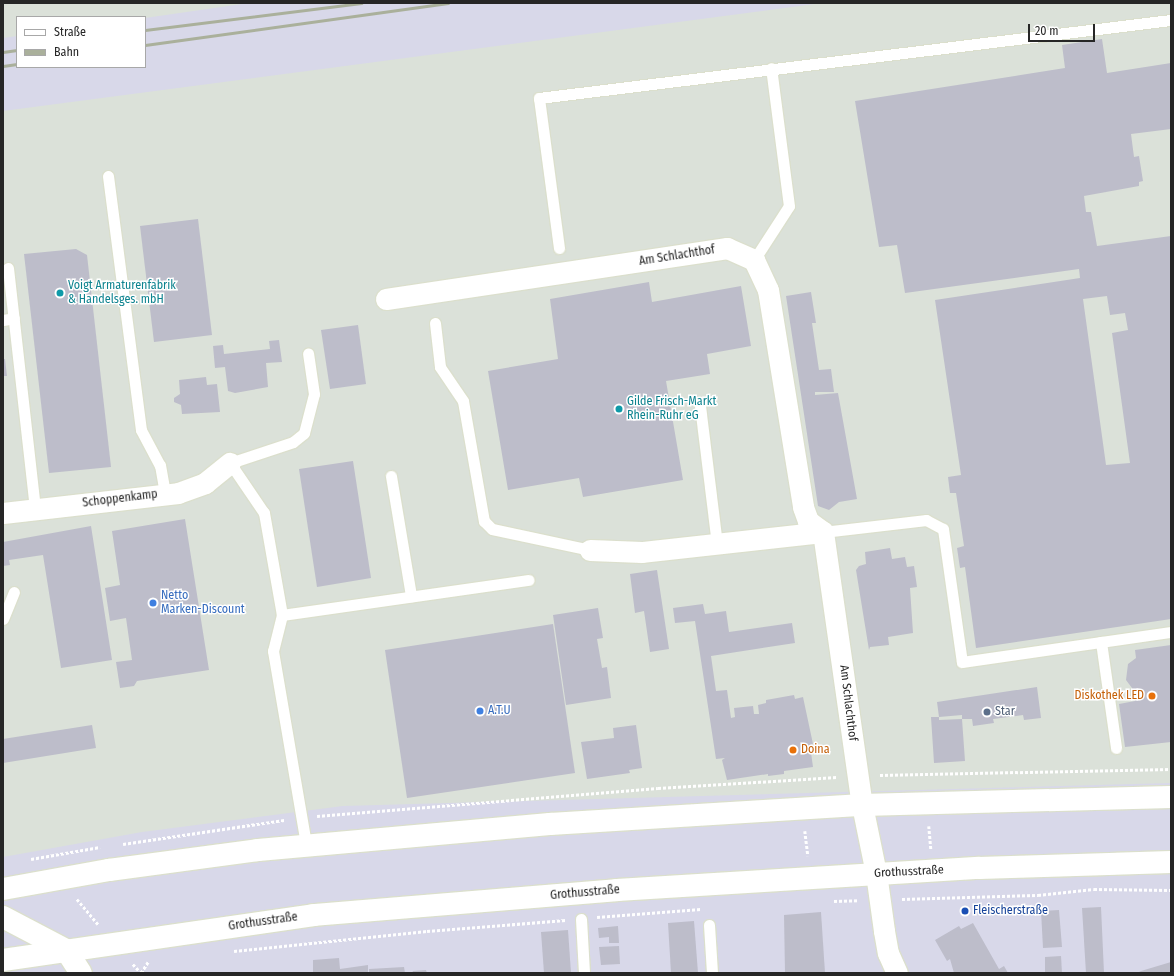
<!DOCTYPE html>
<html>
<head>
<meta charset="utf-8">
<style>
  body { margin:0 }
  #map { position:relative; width:1174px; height:976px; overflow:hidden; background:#d8d8e9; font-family:"Fira Sans Condensed",sans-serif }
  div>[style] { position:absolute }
  .industrial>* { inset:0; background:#dbe1d9 }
  .building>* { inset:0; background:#bdbdca }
  .path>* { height:2.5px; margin-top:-1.25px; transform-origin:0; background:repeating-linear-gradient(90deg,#fff 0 3px,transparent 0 5px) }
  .roads { filter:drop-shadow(1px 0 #dbdfcd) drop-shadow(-1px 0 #dbdfcd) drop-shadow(0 1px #dbdfcd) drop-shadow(0 -1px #dbdfcd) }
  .lane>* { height:11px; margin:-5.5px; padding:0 5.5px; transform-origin:5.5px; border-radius:5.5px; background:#fff }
  .street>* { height:21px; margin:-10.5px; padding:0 10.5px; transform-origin:10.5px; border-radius:10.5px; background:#fff }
  .secondary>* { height:22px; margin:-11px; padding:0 11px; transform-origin:11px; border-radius:11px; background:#fff }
  .rail>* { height:3px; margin:-1.5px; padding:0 1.5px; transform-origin:1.5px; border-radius:1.5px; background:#aab09b }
  .dots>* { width:11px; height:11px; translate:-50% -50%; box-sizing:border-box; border:2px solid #fff; border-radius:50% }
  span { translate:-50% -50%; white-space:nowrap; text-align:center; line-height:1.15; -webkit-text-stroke:3px #fff; paint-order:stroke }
  .street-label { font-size:12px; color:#262626 }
  .culture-label { font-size:12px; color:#0d838f }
  .left { translate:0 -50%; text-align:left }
  .shop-label { font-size:12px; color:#366cbe }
  .food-label { font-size:12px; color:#c56008 }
  .right { translate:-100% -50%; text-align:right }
  .service-label { font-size:12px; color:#4e5e75 }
  .transit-label { font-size:12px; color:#164399 }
  .frame { position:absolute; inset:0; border:4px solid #262626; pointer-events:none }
  .legend { position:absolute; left:16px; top:16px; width:130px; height:52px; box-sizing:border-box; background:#fff; border:1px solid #a8a8a8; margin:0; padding:5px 7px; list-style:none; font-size:12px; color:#262626 }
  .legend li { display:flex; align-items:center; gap:8px; height:20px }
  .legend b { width:20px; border:1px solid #a8a8a8 }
  .scale { position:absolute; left:1028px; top:24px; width:67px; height:18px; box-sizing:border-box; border:2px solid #262626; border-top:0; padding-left:5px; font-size:12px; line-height:14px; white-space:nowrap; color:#262626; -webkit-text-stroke:3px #fff; paint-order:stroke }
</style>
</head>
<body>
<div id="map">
  <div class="industrial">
    <i style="clip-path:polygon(3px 3px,249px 3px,145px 18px,17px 17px,17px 36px,3px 38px)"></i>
    <i style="clip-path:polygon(822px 3px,1171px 3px,1171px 783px,343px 806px,142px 832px,3px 857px,3px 111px)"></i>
  </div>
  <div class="building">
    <i style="clip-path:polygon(evenodd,1102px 39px,1107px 73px,1171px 63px,1171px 129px,1131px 134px,1134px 157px,1139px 156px,1143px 181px,1139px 182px,1139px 186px,1084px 196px,1086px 212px,1091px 212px,1097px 246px,1171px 236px,1171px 619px,976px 648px,965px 567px,960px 568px,957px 548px,964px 546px,956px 493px,950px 493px,948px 477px,961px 475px,935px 300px,1080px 278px,1079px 269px,905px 293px,897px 245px,879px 247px,855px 101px,1065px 68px,1062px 45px,1102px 39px,1107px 296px,1110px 315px,1125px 313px,1128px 330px,1112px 333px,1130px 463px,1106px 465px,1083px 299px,1107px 296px)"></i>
    <i style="clip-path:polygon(198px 219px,212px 335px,154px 342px,140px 226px)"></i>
    <i style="clip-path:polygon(76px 249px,87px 255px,111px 467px,49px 473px,24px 254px)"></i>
    <i style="clip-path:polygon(649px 282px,652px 302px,741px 286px,751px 346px,707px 354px,710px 374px,666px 381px,683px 480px,583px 497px,579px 478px,508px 490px,488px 371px,558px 359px,550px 299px)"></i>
    <i style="clip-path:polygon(811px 292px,816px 323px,812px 323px,819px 370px,831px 369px,834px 392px,815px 392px,815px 395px,838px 393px,857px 499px,839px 502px,829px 510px,818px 506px,786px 296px)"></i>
    <i style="clip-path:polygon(358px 325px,366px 384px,330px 389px,321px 330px)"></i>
    <i style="clip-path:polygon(279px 340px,282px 362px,266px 363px,268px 387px,235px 393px,228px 391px,225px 367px,215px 368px,213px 346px,223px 345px,224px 354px,270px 349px,269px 341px)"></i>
    <i style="clip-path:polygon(3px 359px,5px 359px,7px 376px,3px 376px)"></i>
    <i style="clip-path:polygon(206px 377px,207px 385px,217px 384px,220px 412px,182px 414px,181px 405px,174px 402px,174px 398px,180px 394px,179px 380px)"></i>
    <i style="clip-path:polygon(353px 461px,371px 578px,317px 587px,299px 469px)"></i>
    <i style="clip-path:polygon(185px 519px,209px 670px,137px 681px,134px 686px,120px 688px,116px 662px,132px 660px,126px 618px,110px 621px,105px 588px,120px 585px,112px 531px)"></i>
    <i style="clip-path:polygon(91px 526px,112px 660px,61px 668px,43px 555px,9px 560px,10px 565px,3px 566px,3px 542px)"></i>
    <i style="clip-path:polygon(890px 548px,892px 559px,905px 557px,907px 567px,914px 566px,917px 587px,910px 588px,913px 633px,888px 637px,889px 645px,870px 647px,869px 650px,856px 570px,859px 566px,866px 564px,865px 552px)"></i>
    <i style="clip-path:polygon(657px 570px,669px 649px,650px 652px,644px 611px,635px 613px,630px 574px)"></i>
    <i style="clip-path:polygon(703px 604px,705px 614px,726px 611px,729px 632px,792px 623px,795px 643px,711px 656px,716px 691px,727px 690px,731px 718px,735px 717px,734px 708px,753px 706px,754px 714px,759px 714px,758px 705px,766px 703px,766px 700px,794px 695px,795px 699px,803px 697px,813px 744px,810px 745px,813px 767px,784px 771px,784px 774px,768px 776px,768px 774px,727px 780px,722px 760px,725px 758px,716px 759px,695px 621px,675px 623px,673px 608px)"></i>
    <i style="clip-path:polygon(598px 608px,603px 638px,597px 639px,602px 668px,607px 667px,611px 698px,566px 705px,553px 615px)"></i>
    <i style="clip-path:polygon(553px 624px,575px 773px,407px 798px,385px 650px)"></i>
    <i style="clip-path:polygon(1171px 645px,1171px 742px,1125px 747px,1119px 704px,1135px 701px,1132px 688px,1126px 680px,1128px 664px,1136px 658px,1135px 650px)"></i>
    <i style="clip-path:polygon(1037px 687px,1041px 718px,1024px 720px,1023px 715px,993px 719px,994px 723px,973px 726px,972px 719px,962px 719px,962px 715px,939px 717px,937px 702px)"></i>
    <i style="clip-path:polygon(931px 717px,939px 717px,939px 720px,962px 719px,965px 761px,934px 763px)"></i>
    <i style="clip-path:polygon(92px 725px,96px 748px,3px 763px,3px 739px)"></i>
    <i style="clip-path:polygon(636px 725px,642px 768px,629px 770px,630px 773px,587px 779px,581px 742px,614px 738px,613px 728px)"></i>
    <i style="clip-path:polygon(1101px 907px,1104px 973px,1086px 973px,1082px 908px)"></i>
    <i style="clip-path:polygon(1059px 910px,1062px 947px,1043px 948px,1041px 911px)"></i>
    <i style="clip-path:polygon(821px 912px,825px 973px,785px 973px,784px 915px)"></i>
    <i style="clip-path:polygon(694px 921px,698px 973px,671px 973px,668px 923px)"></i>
    <i style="clip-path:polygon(973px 923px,999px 969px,1004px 966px,1008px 973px,954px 973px,950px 959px,947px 961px,935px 940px,959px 926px,961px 929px)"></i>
    <i style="clip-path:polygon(618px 926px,619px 943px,609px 943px,609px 937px,599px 938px,598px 928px)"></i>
    <i style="clip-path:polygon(568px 930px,571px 973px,544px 973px,541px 932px)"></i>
    <i style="clip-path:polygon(619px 946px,620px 964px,601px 965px,599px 947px)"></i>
    <i style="clip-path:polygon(1061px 956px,1062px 973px,1045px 973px,1045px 957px)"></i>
    <i style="clip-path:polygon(339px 958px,340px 969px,368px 965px,368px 973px,313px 973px,313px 960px)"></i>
    <i style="clip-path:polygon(1171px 962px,1171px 973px,1137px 973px,1141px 971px)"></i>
    <i style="clip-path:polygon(404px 967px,405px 973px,369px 973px,369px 969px)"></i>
    <i style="clip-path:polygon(426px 970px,427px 973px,412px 973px,413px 971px)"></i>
  </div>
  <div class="path">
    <i style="left:880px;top:775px;width:291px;rotate:-1.2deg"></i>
    <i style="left:317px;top:816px;width:342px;rotate:-4.7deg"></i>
    <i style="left:658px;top:788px;width:179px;rotate:-3.5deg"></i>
    <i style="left:929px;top:826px;width:23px;rotate:85deg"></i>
    <i style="left:805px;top:831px;width:25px;rotate:83deg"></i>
    <i style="left:123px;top:844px;width:163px;rotate:-8.5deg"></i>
    <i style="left:31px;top:859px;width:70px;rotate:-9.9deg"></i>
    <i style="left:77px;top:899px;width:33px;rotate:50deg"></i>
    <i style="left:902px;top:899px;width:136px;rotate:-1.7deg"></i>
    <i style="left:1038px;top:895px;width:56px;rotate:-6.1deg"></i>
    <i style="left:1094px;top:889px;width:77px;rotate:0.7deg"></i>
    <i style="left:834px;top:901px;width:25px;rotate:-2deg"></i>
    <i style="left:597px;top:917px;width:104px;rotate:-4.4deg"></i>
    <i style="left:234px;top:951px;width:194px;rotate:-5.9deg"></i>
    <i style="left:427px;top:931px;width:139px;rotate:-4.5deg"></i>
    <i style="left:133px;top:964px;width:12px;rotate:48deg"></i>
    <i style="left:141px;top:973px;width:13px;rotate:-58deg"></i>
  </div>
  <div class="roads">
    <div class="lane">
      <i style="left:108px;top:176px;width:256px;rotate:82.6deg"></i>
      <i style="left:141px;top:430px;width:40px;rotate:62deg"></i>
      <i style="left:160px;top:465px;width:29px;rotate:80deg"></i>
      <i style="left:559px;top:248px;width:151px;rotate:-97.6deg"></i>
      <i style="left:539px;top:98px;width:637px;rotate:-7.04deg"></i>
      <i style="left:754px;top:260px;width:64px;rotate:-57.1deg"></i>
      <i style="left:789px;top:206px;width:139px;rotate:-97.4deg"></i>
      <i style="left:8px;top:268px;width:243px;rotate:83.6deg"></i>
      <i style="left:3px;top:320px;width:11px;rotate:-10deg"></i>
      <i style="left:435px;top:323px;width:44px;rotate:83.5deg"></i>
      <i style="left:440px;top:367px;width:41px;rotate:55.9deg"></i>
      <i style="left:463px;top:401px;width:122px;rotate:80.1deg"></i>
      <i style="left:484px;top:521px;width:11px;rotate:45deg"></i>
      <i style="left:492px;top:529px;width:100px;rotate:12.1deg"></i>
      <i style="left:700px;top:406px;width:139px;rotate:83deg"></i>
      <i style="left:391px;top:476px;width:122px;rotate:80.5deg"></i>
      <i style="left:823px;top:532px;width:104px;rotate:-6.6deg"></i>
      <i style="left:926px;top:520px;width:19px;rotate:28deg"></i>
      <i style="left:943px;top:529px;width:134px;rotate:81.9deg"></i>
      <i style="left:962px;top:662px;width:211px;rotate:-8.2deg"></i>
      <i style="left:282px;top:615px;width:249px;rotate:-8.1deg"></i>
      <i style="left:3px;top:619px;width:29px;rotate:-68deg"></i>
      <i style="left:1101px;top:642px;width:107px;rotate:81.9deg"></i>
      <i style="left:306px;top:844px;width:196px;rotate:-99.7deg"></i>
      <i style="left:273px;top:651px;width:37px;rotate:-76deg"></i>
      <i style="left:282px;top:615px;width:104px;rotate:-100deg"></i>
      <i style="left:264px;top:513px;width:60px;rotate:-124.2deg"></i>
      <i style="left:230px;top:463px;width:66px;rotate:-18.4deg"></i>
      <i style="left:293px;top:442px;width:14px;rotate:-39deg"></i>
      <i style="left:304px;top:433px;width:40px;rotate:-75.6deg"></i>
      <i style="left:314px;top:394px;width:41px;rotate:-98.3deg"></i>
      <i style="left:581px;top:919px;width:54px;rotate:86.8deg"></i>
      <i style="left:709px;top:925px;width:48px;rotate:86.4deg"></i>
    </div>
    <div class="street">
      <i style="left:386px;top:299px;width:345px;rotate:-8.5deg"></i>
      <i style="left:727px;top:248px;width:30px;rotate:24deg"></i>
      <i style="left:754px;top:260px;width:33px;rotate:65deg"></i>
      <i style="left:768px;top:290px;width:220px;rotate:80.8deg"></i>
      <i style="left:803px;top:507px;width:15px;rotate:70deg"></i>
      <i style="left:808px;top:521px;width:19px;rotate:36deg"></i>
      <i style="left:823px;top:532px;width:276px;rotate:81.9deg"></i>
      <i style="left:862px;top:805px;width:69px;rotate:78.4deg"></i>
      <i style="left:876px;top:873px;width:59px;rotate:82.1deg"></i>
      <i style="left:884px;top:931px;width:22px;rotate:80deg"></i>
      <i style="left:888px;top:953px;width:22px;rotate:66deg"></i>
      <i style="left:3px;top:513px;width:176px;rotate:-6.5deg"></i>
      <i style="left:178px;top:493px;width:29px;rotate:-20deg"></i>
      <i style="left:205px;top:483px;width:32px;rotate:-39deg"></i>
      <i style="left:590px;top:550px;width:52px;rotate:2.2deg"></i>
      <i style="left:642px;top:552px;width:182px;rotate:-6.3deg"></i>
    </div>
    <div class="secondary">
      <i style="left:3px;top:889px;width:108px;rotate:-10.2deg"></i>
      <i style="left:109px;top:870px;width:150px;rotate:-7.6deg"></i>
      <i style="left:258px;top:850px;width:293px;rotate:-5.1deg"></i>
      <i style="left:550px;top:824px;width:313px;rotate:-3.5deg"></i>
      <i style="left:862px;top:805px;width:309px;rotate:-1.5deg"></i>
      <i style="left:3px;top:917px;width:71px;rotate:27.6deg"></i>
      <i style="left:66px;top:950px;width:27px;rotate:57deg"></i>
      <i style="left:3px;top:960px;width:314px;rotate:-8.2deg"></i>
      <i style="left:314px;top:915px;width:304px;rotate:-4.7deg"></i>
      <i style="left:617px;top:890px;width:363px;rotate:-3.5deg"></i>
      <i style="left:979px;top:868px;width:192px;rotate:-1.8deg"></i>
    </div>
  </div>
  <div class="rail">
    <i style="left:145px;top:30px;width:218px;rotate:-7.1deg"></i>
    <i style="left:145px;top:45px;width:306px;rotate:-7.9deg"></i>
    <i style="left:3px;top:52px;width:14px;rotate:-8deg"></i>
    <i style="left:3px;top:66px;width:14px;rotate:-8deg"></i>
  </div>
  <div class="dots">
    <i style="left:60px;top:293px;background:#0f9aa8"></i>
    <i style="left:619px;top:409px;background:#0f9aa8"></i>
    <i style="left:153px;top:603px;background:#3f7fe0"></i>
    <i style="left:1152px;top:696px;background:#e8710a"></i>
    <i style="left:480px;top:711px;background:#3f7fe0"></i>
    <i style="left:987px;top:712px;background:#5c6f8a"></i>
    <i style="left:793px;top:750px;background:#e8710a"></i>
    <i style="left:965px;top:911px;background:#1a4fb4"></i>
  </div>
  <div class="street-label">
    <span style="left:677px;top:256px;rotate:-9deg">Am Schlachthof</span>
    <span style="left:120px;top:499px;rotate:-7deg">Schoppenkamp</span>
    <span style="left:848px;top:703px;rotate:83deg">Am Schlachthof</span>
    <span style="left:909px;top:872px;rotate:-3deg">Grothusstraße</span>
    <span style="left:585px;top:893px;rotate:-5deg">Grothusstraße</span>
    <span style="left:263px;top:922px;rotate:-8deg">Grothusstraße</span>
  </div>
  <div class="culture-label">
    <span class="left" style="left:68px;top:293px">Voigt Armaturenfabrik<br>&amp; Handelsges. mbH</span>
    <span class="left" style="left:627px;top:409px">Gilde Frisch-Markt<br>Rhein-Ruhr eG</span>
  </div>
  <div class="shop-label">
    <span class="left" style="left:161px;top:603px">Netto<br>Marken-Discount</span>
    <span class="left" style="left:488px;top:711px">A.T.U</span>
  </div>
  <div class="food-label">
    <span class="right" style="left:1144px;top:696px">Diskothek LED</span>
    <span class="left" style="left:801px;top:750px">Doina</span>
  </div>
  <div class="service-label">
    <span class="left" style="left:995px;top:712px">Star</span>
  </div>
  <div class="transit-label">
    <span class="left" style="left:973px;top:911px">Fleischerstraße</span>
  </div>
  <div class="frame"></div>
  <ul class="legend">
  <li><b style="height:5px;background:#fff"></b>Straße</li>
  <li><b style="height:5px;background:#aab09b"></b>Bahn</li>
  </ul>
  <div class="scale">20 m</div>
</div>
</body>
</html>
